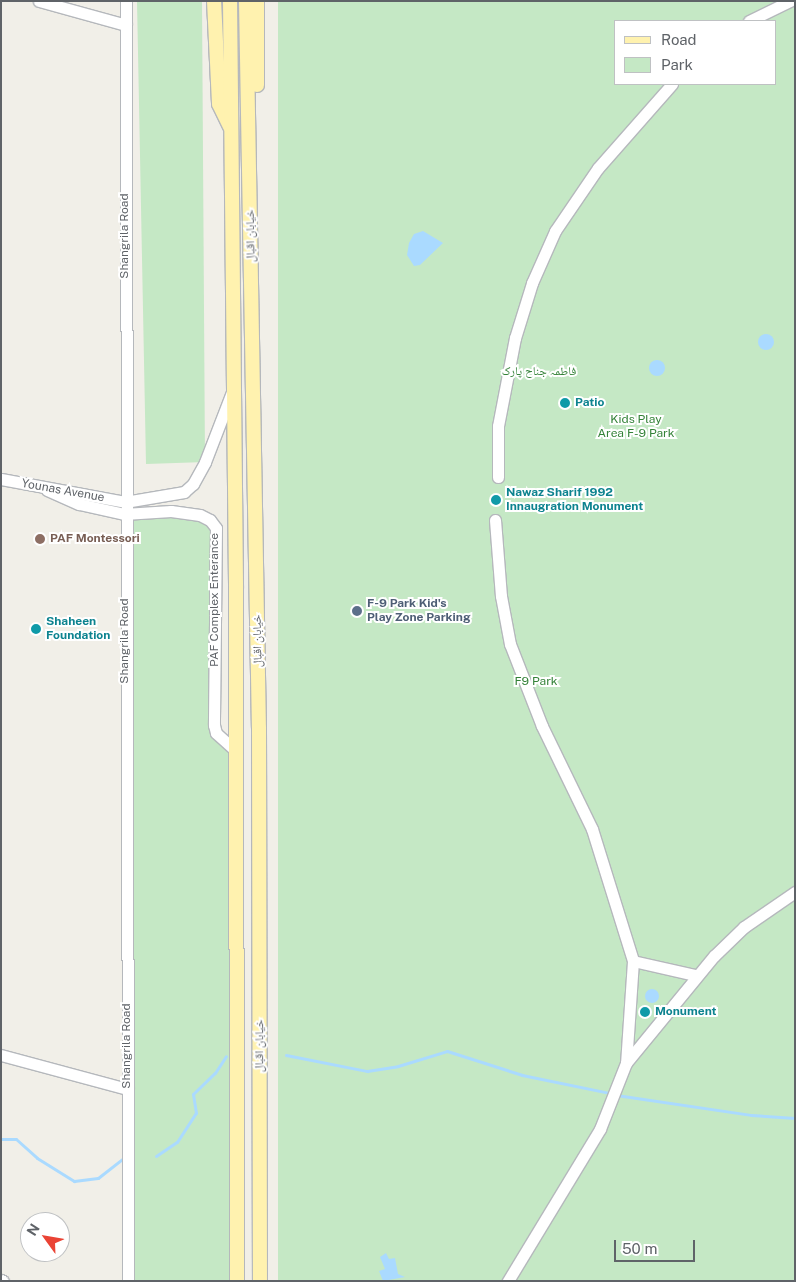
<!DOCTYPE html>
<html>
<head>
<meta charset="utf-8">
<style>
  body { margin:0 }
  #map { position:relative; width:796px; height:1282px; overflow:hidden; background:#f1efe8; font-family:"Public Sans","Noto Naskh Arabic",sans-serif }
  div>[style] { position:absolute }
  .green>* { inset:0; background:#c5e8c5 }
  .water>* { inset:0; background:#aadaff }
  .round { border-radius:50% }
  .stream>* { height:3px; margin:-1.5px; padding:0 1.5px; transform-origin:1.5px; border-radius:1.5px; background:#aadaff }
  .roads { filter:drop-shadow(1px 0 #b5b8bc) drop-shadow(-1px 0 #b5b8bc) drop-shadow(0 1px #b5b8bc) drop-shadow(0 -1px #b5b8bc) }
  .minor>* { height:11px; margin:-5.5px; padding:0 5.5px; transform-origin:5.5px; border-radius:5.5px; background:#fff }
  .major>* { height:14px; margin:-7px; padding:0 7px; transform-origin:7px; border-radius:7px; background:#fff2af }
  .dots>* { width:14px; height:14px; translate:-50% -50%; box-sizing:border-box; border:2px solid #fff; border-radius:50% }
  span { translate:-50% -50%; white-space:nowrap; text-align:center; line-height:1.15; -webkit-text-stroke:4px #fff; paint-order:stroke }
  .street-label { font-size:12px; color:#5f6368 }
  .park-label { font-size:12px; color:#348238 }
  .culture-label { font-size:12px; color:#0d838f; font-weight:700 }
  .left { translate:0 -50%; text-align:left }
  .education-label { font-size:12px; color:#785e54; font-weight:700 }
  .service-label { font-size:12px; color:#4e5e75; font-weight:700 }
  .frame { position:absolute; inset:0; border:2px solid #5f6368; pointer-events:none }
  .legend { position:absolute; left:614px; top:20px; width:162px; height:65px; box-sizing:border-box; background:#fff; border:1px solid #bfc1c3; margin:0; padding:6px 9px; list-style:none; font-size:15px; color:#5f6368 }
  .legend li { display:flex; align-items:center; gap:10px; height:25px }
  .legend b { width:25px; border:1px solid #bfc1c3 }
  .north { position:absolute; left:20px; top:1212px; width:50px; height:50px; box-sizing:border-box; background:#fff; border:1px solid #bfc1c3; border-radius:50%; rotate:302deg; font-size:14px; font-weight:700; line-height:20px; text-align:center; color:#5f6368 }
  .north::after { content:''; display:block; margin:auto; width:18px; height:22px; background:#ea4335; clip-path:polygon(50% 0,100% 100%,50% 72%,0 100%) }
  .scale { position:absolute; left:614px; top:1240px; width:81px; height:22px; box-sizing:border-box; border:2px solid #5f6368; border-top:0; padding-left:6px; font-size:15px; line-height:18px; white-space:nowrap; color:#5f6368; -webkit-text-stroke:4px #fff; paint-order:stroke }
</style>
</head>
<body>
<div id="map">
  <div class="green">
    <i style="clip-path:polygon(137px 1px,202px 1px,205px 462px,146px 464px)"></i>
    <i style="clip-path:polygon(evenodd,278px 1px,795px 1px,795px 1281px,278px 1281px,278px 1px,615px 21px,775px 21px,775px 84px,615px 84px,615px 21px)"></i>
    <i style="clip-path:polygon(124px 514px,200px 515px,216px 528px,214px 725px,237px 752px,237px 1281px,128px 1281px)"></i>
  </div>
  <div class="water">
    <i style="clip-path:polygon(423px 231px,443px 243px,420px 265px,414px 266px,407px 255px,409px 243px,414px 234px)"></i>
    <i class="round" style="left:758px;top:334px;width:16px;height:16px"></i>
    <i class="round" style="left:649px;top:360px;width:16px;height:16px"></i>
    <i class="round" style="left:645px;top:989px;width:14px;height:14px"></i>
    <i class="round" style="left:640px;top:1006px;width:12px;height:12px"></i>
    <i style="clip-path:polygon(386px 1253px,389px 1259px,395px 1258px,398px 1274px,405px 1277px,383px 1281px,379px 1271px,385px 1269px,380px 1257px)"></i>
  </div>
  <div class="stream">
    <i style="left:286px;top:1055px;width:83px;rotate:11.2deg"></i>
    <i style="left:367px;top:1071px;width:31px;rotate:-9deg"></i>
    <i style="left:398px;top:1066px;width:51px;rotate:-17deg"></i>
    <i style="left:447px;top:1051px;width:79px;rotate:17.7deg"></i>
    <i style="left:522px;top:1075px;width:90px;rotate:11.6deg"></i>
    <i style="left:616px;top:1095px;width:136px;rotate:8.4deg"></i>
    <i style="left:751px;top:1115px;width:44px;rotate:3.9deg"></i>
    <i style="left:1px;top:1139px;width:15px"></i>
    <i style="left:16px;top:1139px;width:28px;rotate:42deg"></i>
    <i style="left:37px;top:1158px;width:44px;rotate:31.9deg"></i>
    <i style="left:74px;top:1181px;width:24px;rotate:-7deg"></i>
    <i style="left:98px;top:1178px;width:31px;rotate:-38deg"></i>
    <i style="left:156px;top:1156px;width:25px;rotate:-34deg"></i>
    <i style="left:177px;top:1142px;width:35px;rotate:-57deg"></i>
    <i style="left:196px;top:1113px;width:19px;rotate:-99deg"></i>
    <i style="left:193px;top:1094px;width:30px;rotate:-44deg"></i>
    <i style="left:215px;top:1073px;width:20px;rotate:-57deg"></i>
  </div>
  <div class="roads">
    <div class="minor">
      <i style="left:39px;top:1px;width:90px;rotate:15.4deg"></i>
      <i style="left:126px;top:1px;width:1280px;rotate:89.91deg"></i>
      <i style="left:749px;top:21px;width:46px;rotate:-26deg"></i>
      <i style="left:498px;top:477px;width:51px;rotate:-90deg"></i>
      <i style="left:498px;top:426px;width:90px;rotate:-79.1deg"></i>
      <i style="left:515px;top:338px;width:58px;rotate:-72.8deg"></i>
      <i style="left:532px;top:283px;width:57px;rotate:-66.1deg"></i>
      <i style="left:555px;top:231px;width:76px;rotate:-55.7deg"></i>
      <i style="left:598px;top:168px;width:112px;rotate:-48.6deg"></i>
      <i style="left:1px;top:479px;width:126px;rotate:10.5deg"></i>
      <i style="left:125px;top:502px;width:60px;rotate:-9.6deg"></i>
      <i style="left:184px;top:492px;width:12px;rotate:-42deg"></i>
      <i style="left:193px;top:484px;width:25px;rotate:-61deg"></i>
      <i style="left:205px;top:462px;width:75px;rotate:-68.9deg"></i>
      <i style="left:47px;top:490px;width:35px;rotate:24deg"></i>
      <i style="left:79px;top:504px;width:46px;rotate:12.5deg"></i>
      <i style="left:124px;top:514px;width:47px;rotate:-3.7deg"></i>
      <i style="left:171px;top:511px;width:29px;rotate:8deg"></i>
      <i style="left:200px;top:515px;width:11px;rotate:27deg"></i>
      <i style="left:210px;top:520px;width:10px;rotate:53deg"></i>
      <i style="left:216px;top:528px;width:197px;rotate:90.6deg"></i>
      <i style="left:214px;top:725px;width:8px;rotate:76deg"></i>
      <i style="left:216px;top:733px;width:28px;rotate:42deg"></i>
      <i style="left:495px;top:520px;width:76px;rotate:85.5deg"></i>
      <i style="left:501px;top:596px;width:49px;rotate:79.4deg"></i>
      <i style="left:510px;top:644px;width:88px;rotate:68.7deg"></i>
      <i style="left:542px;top:726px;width:114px;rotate:64.1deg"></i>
      <i style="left:592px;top:829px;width:138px;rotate:72.7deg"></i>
      <i style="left:633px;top:961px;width:102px;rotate:93.9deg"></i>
      <i style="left:626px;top:1063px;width:71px;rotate:111.5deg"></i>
      <i style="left:600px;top:1129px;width:178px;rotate:121.2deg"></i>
      <i style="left:633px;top:961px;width:64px;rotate:12.7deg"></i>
      <i style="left:1px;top:1055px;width:131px;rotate:15.1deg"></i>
      <i style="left:626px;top:1063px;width:139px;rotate:-50.6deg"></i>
      <i style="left:714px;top:956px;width:42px;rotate:-44deg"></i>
      <i style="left:744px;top:927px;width:62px;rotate:-34.5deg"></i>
      <i style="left:1px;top:1280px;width:2px;rotate:27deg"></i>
    </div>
    <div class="major">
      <i style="left:214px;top:1px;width:103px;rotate:87.2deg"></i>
      <i style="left:219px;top:104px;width:25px;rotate:64deg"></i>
      <i style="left:230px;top:1px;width:587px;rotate:89.41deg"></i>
      <i style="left:236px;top:588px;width:693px;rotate:89.92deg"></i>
      <i style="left:246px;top:1px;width:727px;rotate:88.98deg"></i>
      <i style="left:259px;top:728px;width:553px;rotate:89.9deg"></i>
      <i style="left:257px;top:1px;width:84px;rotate:90deg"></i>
    </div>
  </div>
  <div class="dots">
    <i style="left:565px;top:403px;background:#0f9aa8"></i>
    <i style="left:496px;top:500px;background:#0f9aa8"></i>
    <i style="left:40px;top:539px;background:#8d6e63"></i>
    <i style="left:357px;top:611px;background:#5c6f8a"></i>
    <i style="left:36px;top:629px;background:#0f9aa8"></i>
    <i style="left:645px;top:1012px;background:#0f9aa8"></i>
  </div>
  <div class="street-label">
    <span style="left:125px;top:236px;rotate:-90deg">Shangrila Road</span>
    <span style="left:251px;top:236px;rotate:-91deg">خیابان اقبال</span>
    <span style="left:63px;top:491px;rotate:10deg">Younas Avenue</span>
    <span style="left:215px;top:600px;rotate:-90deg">PAF Complex Enterance</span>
    <span style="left:125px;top:641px;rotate:-90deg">Shangrila Road</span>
    <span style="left:258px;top:641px;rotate:-91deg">خیابان اقبال</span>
    <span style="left:127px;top:1046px;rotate:-90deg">Shangrila Road</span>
    <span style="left:260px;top:1046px;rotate:-90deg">خیابان اقبال</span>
  </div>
  <div class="park-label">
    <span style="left:539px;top:372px">فاطمہ جناح پارک</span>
    <span style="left:636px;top:427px">Kids Play<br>Area F-9 Park</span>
    <span style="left:536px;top:682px">F9 Park</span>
  </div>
  <div class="culture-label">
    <span class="left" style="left:575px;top:403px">Patio</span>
    <span class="left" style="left:506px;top:500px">Nawaz Sharif 1992<br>Innaugration Monument</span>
    <span class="left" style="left:46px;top:629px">Shaheen<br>Foundation</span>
    <span class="left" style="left:655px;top:1012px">Monument</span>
  </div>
  <div class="education-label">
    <span class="left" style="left:50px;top:539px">PAF Montessori</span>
  </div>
  <div class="service-label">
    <span class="left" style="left:367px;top:611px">F-9 Park Kid's<br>Play Zone Parking</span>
  </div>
  <div class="frame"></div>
  <ul class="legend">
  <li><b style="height:6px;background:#fff2af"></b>Road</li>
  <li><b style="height:14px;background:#c5e8c5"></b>Park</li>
  </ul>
  <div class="north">N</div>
  <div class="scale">50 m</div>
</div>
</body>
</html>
